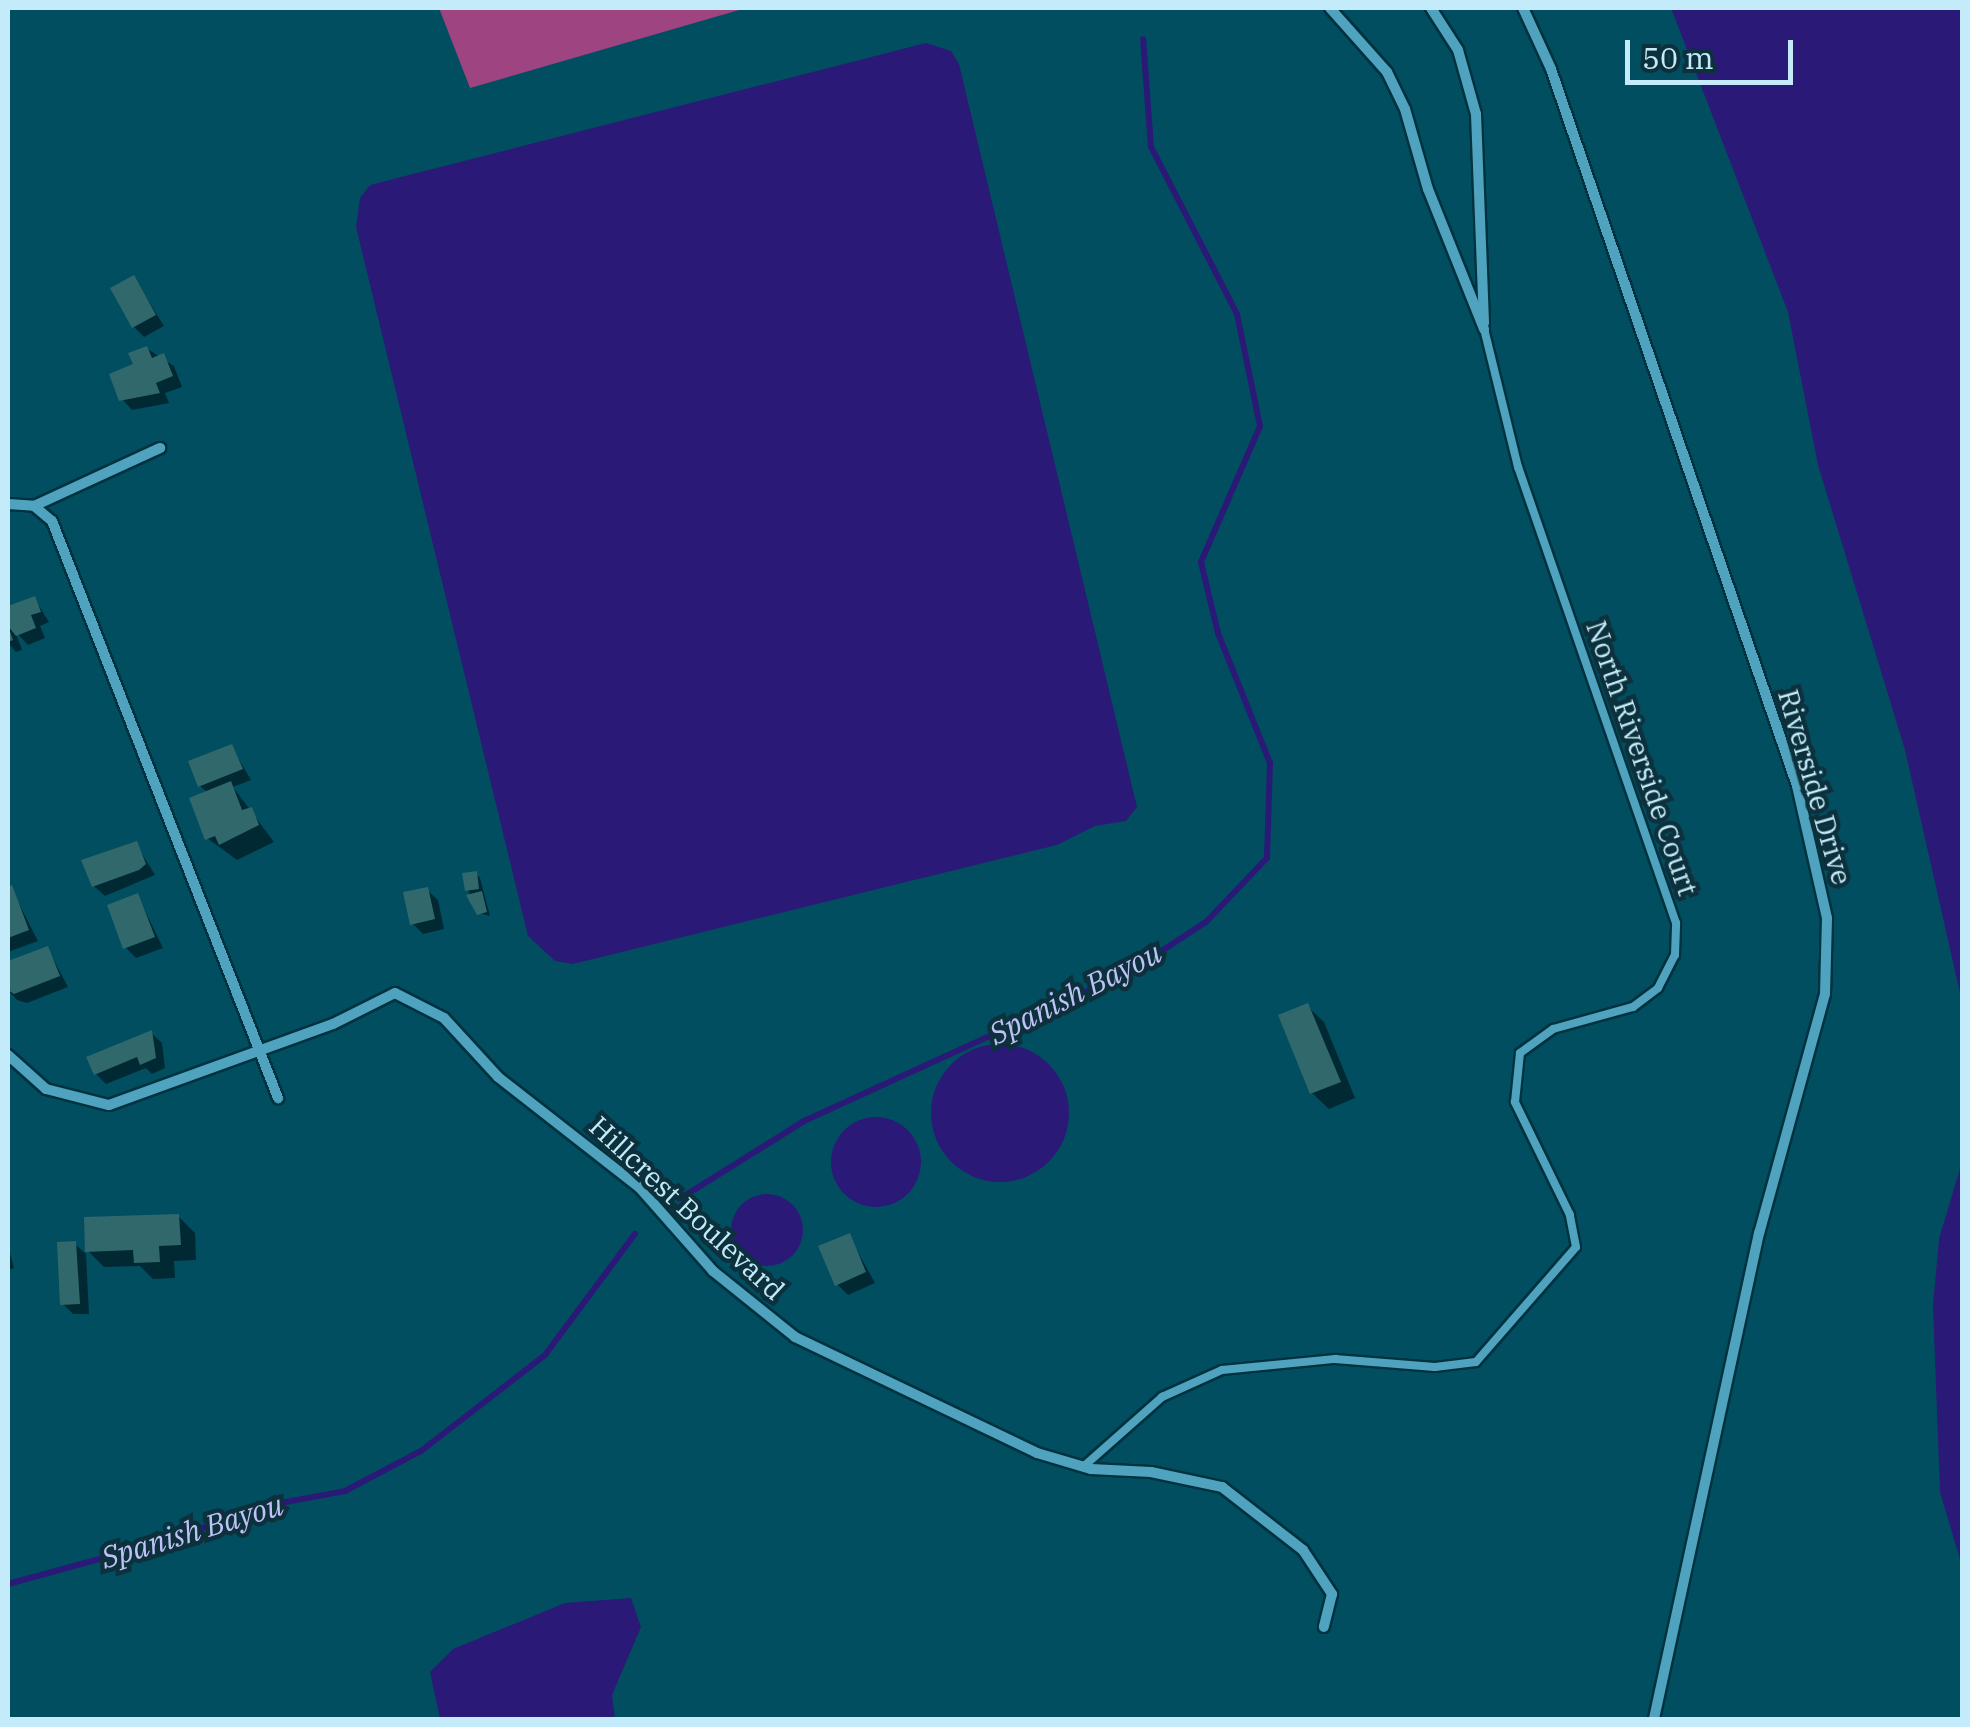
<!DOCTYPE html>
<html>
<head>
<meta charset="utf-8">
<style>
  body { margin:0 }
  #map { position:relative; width:1970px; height:1727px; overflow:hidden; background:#024e61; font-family:"IBM Plex Serif",serif }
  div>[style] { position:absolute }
  .green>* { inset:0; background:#9e4480 }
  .water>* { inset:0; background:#2b1977 }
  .round { border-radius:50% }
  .shadow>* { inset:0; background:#0007 }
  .stream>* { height:6px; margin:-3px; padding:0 3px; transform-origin:3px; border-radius:3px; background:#2b1977 }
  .building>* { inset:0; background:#30686c }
  .roads { filter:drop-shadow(2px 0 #00323f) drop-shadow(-2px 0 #00323f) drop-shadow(0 2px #00323f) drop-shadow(0 -2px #00323f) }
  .service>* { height:8px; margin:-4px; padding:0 4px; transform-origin:4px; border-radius:4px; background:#4fa3be }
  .minor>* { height:10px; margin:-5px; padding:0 5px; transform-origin:5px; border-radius:5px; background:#4fa3be }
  span { translate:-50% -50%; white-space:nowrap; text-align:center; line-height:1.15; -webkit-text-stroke:9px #0d313c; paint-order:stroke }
  .street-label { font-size:28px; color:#c4ebf9 }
  .water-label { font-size:30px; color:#bfc2f5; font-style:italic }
  .frame { position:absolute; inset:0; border:10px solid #c4ebf9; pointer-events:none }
  .scale { position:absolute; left:1625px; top:40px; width:168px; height:45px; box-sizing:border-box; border:5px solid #c4ebf9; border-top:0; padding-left:12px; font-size:30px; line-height:35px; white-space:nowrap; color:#c4ebf9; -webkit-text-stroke:8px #0d313c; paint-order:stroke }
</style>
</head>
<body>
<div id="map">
  <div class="green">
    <i style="clip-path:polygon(439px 8px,746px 8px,470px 88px)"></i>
  </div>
  <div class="water">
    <i style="clip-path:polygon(1671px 8px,1962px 8px,1962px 1002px,1905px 750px,1818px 465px,1788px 312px)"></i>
    <i style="clip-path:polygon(926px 43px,951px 51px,959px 64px,1137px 807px,1126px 821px,1095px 826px,1057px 845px,573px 964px,555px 961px,528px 936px,356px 227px,360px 198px,370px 185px)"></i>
    <i class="round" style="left:931px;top:1044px;width:138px;height:138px"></i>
    <i class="round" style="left:831px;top:1117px;width:90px;height:90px"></i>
    <i style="clip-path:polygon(1962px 1162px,1962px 1566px,1940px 1492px,1933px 1306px,1939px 1239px)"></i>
    <i class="round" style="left:731px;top:1194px;width:72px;height:72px"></i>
    <i style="clip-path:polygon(631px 1598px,641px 1627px,612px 1695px,615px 1719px,440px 1719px,430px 1672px,453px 1649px,565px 1603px)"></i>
  </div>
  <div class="shadow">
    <i style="clip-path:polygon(134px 278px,164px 326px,144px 337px,134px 327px)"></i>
    <i style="clip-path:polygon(146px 348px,174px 366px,182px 387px,165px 393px,169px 403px,132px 410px,122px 399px)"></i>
    <i style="clip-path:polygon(34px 598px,49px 622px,40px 626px,45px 638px,28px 645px,15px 631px,22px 650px,16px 652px,8px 643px,8px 608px)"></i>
    <i style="clip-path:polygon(231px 746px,251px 780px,233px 787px,274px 842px,237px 860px,207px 838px,208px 793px,200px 786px)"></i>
    <i style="clip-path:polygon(136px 844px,155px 875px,105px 896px,94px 886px)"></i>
    <i style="clip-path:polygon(476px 874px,480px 878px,490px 916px,479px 913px,468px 890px)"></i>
    <i style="clip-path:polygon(11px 888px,38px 941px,8px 952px,8px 889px)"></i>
    <i style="clip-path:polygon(427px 890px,438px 900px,444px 929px,423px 934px,413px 924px)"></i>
    <i style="clip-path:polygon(138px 896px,163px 948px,136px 958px,126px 948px)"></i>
    <i style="clip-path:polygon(48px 949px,68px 987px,27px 1003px,17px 1000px,8px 990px,8px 968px)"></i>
    <i style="clip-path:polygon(1307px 1006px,1324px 1022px,1355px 1098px,1329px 1109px,1312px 1093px)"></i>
    <i style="clip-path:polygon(151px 1033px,162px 1043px,165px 1068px,152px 1074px,146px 1068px,106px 1084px,96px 1074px)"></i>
    <i style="clip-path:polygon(178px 1216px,195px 1233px,196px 1260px,174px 1261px,175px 1278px,153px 1279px,140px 1266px,104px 1267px,88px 1251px)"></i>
    <i style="clip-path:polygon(849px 1236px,875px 1283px,848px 1295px,837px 1284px)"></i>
    <i style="clip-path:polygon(75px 1244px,86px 1254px,89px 1314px,73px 1314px,63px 1304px)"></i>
    <i style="clip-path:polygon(8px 1246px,14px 1268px,8px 1270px)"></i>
  </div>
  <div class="stream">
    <i style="left:681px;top:1198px;width:145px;rotate:-32deg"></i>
    <i style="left:804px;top:1121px;width:356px;rotate:-24.6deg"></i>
    <i style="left:1128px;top:973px;width:93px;rotate:-33.2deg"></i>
    <i style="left:1206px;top:922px;width:88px;rotate:-46.4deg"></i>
    <i style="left:1267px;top:858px;width:95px;rotate:-88.2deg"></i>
    <i style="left:1270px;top:763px;width:140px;rotate:-111.8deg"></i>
    <i style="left:1218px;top:633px;width:73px;rotate:-103.5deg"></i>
    <i style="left:1201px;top:562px;width:148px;rotate:-66.5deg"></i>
    <i style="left:1260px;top:426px;width:114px;rotate:-101.6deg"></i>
    <i style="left:1237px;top:314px;width:188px;rotate:-117.2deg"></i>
    <i style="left:1151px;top:147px;width:108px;rotate:-94.2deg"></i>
    <i style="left:8px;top:1584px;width:171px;rotate:-15.3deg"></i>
    <i style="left:173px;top:1539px;width:92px;rotate:-20.4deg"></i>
    <i style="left:259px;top:1507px;width:87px;rotate:-10.5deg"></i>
    <i style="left:345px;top:1491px;width:86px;rotate:-27.8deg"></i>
    <i style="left:421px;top:1451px;width:157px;rotate:-37.7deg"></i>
    <i style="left:545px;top:1355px;width:151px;rotate:-53.4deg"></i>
  </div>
  <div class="building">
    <i style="clip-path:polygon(134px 275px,156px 315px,132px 328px,110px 288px)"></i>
    <i style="clip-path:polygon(147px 346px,152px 358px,164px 353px,173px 376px,156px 383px,160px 393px,119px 401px,109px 374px,133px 364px,128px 353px)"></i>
    <i style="clip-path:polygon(35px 596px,41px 612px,31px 615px,36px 628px,16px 636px,8px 626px,13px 640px,8px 642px,8px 606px)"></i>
    <i style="clip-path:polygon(232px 744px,243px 769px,198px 787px,188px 761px)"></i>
    <i style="clip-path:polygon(231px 781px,242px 810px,252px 807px,259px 825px,219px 845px,215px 836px,205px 840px,189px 798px)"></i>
    <i style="clip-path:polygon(137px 841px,146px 864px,139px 870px,92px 887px,81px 860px)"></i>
    <i style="clip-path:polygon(477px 871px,479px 889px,465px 891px,462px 873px)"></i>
    <i style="clip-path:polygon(12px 885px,29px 930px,8px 938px,8px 887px)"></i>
    <i style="clip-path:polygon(428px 887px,435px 919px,410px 925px,403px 892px)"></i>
    <i style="clip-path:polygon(482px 891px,487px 912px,477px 915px,466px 895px)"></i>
    <i style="clip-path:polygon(138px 893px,155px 937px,123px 949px,107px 905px)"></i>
    <i style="clip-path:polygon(48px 946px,60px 976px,14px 994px,8px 990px,8px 961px)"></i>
    <i style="clip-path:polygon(1308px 1003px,1341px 1082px,1310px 1094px,1278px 1015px)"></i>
    <i style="clip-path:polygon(152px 1030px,156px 1058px,140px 1065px,137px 1057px,94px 1075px,86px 1057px)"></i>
    <i style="clip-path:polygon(179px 1214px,181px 1245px,159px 1246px,160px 1262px,134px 1263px,133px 1250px,85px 1252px,84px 1217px)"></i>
    <i style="clip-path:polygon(850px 1233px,866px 1272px,835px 1286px,818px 1246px)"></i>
    <i style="clip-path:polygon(76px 1241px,80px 1304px,60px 1305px,57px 1242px)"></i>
  </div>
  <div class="roads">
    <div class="service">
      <i style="left:1083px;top:1467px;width:106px;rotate:-41.5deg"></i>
      <i style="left:1162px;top:1397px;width:66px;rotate:-24.2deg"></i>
      <i style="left:1222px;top:1370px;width:114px;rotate:-5.6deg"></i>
      <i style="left:1335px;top:1359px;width:100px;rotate:4.6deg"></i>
      <i style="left:1435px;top:1367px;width:41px;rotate:-7deg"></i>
      <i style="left:1476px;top:1362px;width:152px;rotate:-49deg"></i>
      <i style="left:1576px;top:1247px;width:33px;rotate:-101deg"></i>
      <i style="left:1570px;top:1215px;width:126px;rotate:-116deg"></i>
      <i style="left:1515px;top:1102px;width:49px;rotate:-84.2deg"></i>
      <i style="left:1520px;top:1053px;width:41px;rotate:-36deg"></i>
      <i style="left:1553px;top:1029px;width:83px;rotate:-15.4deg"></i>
      <i style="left:1633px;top:1007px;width:31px;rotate:-37deg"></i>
      <i style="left:1658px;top:988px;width:37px;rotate:-63deg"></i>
      <i style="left:1675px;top:955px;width:32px;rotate:-88deg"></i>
      <i style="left:1676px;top:923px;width:483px;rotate:-109.1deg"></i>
      <i style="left:1518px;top:467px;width:142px;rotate:-103.8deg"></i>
    </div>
    <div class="minor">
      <i style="left:1330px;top:8px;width:86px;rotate:48.3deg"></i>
      <i style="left:1387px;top:72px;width:41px;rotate:64.1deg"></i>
      <i style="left:1405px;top:109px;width:83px;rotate:74deg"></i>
      <i style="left:1428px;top:189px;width:151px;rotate:68.2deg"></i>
      <i style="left:1431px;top:8px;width:50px;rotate:57.3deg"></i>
      <i style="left:1458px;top:50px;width:66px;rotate:74.3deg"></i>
      <i style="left:1476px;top:114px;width:209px;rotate:87.8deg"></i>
      <i style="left:1523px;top:8px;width:67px;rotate:65.3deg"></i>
      <i style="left:1551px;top:69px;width:758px;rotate:71.06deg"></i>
      <i style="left:1797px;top:786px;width:135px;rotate:77.2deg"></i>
      <i style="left:1827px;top:918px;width:76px;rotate:91.5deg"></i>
      <i style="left:1825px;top:994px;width:248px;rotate:105.4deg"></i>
      <i style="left:1759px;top:1233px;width:498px;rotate:102.2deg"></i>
      <i style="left:8px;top:504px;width:26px;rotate:4deg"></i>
      <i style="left:34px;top:506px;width:139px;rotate:-24.7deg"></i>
      <i style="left:34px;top:506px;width:23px;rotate:40deg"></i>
      <i style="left:52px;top:521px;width:620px;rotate:68.61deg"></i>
      <i style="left:8px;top:1055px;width:51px;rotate:41.8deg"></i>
      <i style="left:46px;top:1089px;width:65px;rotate:14.3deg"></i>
      <i style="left:109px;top:1105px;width:238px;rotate:-19.9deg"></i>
      <i style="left:333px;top:1024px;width:69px;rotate:-26.6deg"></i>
      <i style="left:395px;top:993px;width:55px;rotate:27deg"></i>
      <i style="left:444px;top:1018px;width:80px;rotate:47.5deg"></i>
      <i style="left:498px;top:1077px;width:179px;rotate:38deg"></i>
      <i style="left:639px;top:1187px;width:112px;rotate:48.6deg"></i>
      <i style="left:713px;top:1271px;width:105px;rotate:38.8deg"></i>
      <i style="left:795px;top:1337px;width:268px;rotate:25.6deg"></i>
      <i style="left:1037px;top:1453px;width:56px;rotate:16.5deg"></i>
      <i style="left:1091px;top:1469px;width:60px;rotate:2.9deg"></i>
      <i style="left:1151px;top:1472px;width:73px;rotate:11.9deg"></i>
      <i style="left:1222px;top:1487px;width:103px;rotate:37.9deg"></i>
      <i style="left:1303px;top:1550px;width:53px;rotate:56.6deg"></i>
      <i style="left:1332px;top:1594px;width:34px;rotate:104deg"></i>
    </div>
  </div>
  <div class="street-label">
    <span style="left:1642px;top:758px;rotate:71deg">North Riverside Court</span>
    <span style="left:1815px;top:787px;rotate:74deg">Riverside Drive</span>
    <span style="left:687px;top:1208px;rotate:43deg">Hillcrest Boulevard</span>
  </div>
  <div class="water-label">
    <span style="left:1075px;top:993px;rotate:-27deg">Spanish Bayou</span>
    <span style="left:192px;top:1531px;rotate:-17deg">Spanish Bayou</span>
  </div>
  <div class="frame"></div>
  <div class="scale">50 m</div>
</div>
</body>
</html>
